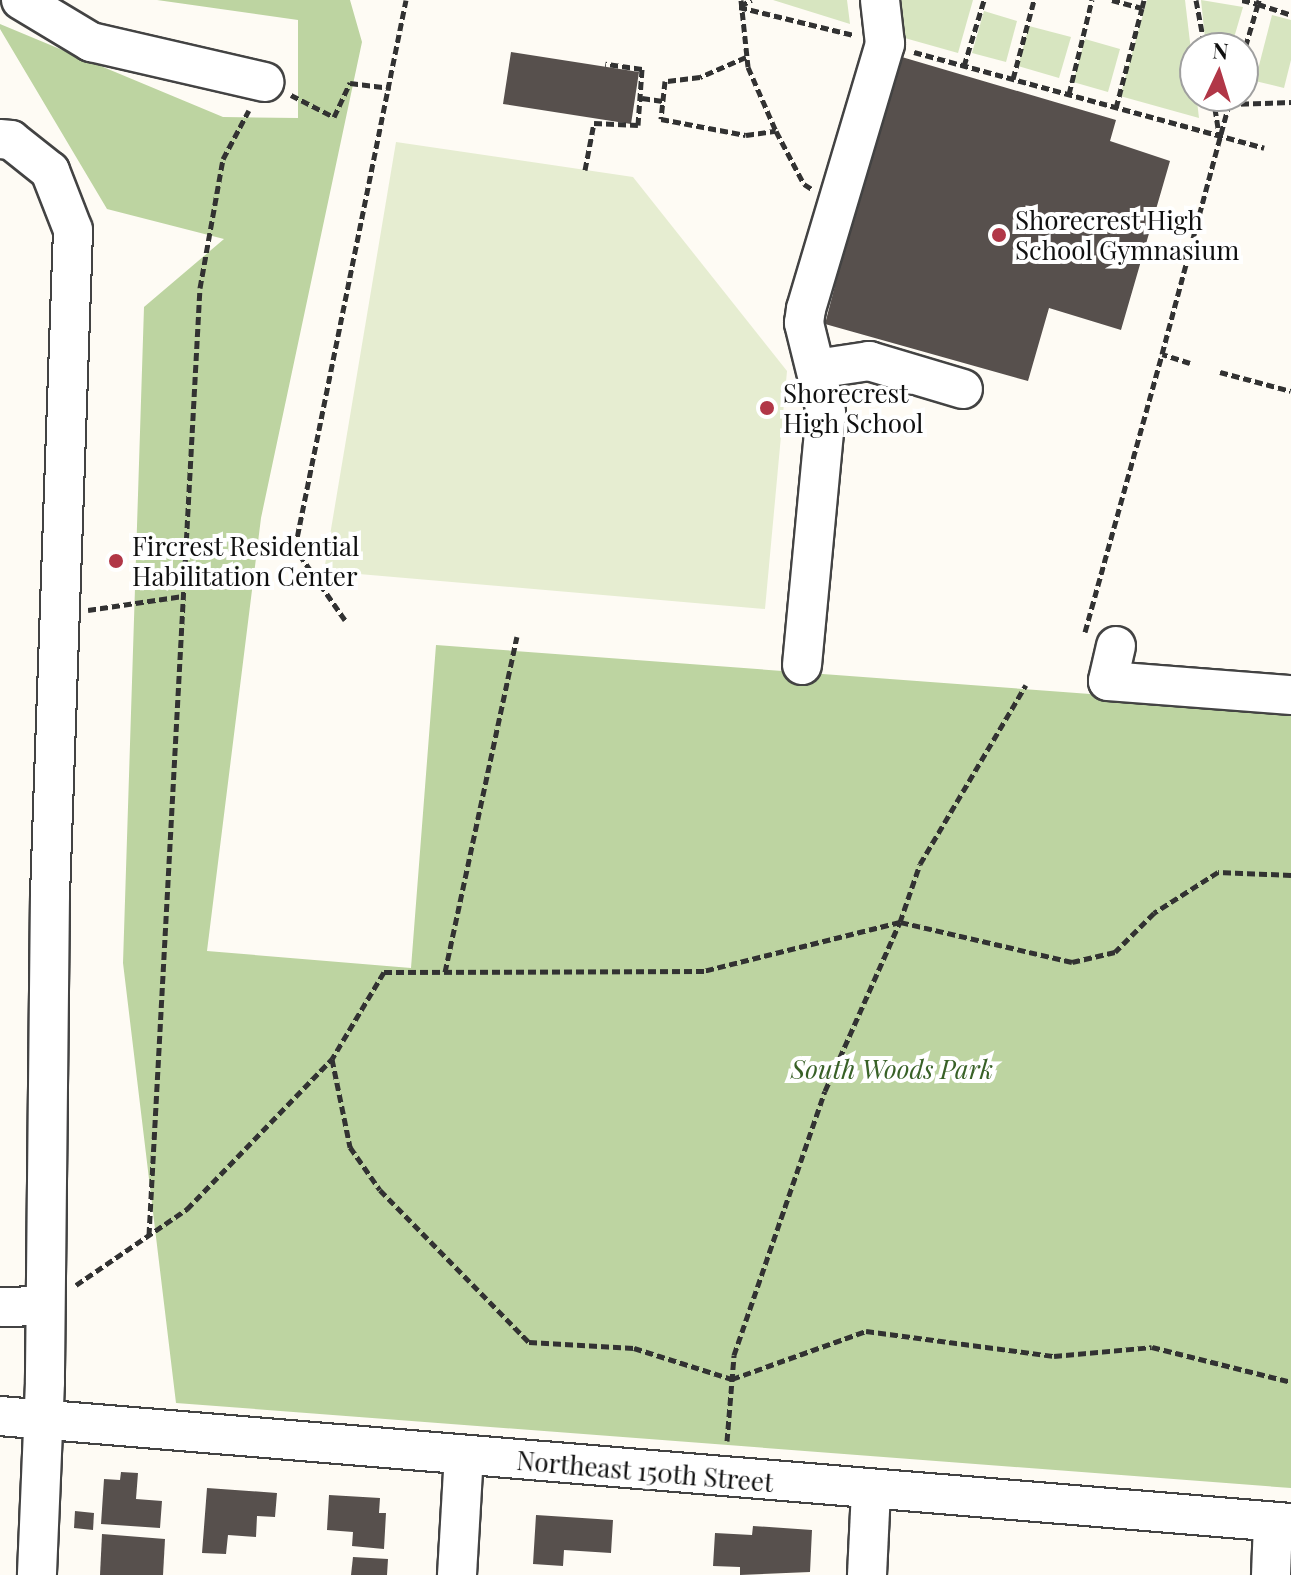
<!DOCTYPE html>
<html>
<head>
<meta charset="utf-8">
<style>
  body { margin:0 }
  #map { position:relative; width:1291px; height:1575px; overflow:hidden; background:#fefbf4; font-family:"Playfair Display",serif }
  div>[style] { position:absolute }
  .green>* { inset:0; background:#d7e5c0 }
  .forest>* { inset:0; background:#bdd4a1 }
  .pitch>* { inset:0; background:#e6edd1 }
  .building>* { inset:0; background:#57504d }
  .path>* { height:5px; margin-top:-2.5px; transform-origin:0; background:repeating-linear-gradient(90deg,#323232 0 8px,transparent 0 12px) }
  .roads { filter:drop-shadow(2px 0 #434343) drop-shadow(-2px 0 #434343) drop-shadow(0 2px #434343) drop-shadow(0 -2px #434343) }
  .minor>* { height:38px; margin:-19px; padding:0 19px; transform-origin:19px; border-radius:19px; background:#fff }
  .dots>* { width:22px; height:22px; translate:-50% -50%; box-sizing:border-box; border:4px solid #fff; border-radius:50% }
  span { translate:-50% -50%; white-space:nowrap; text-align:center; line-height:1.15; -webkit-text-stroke:8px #fff; paint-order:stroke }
  .poi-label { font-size:26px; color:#101010 }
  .left { translate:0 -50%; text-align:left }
  .park-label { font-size:26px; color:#386127; font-style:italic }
  .street-label { font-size:26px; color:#101010 }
  .north { position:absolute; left:1179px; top:32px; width:80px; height:80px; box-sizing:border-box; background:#fff; border:2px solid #9f9f9f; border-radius:50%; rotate:4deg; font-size:22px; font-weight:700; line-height:32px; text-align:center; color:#101010 }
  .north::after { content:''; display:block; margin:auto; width:28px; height:36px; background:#b13747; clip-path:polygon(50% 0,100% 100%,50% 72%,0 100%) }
</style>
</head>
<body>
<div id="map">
  <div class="green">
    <i style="clip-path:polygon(773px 0,847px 0,850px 24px)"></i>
    <i style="clip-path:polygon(890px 0,973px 0,958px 53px,894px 35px)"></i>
    <i style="clip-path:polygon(1147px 0,1185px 0,1199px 118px,1120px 96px)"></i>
    <i style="clip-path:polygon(1201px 0,1243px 7px,1231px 48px,1206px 48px)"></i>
    <i style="clip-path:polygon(984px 11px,1017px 21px,1006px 62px,972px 53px)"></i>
    <i style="clip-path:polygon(1272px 15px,1291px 20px,1291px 60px,1284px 88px,1255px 81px)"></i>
    <i style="clip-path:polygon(1029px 26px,1071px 37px,1059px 78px,1018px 66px)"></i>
    <i style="clip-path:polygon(1085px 39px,1120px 49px,1108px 92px,1073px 82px)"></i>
  </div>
  <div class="forest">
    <i style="clip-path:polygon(157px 0,350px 0,362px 42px,261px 518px,207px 951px,411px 968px,436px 645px,1291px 709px,1291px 1488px,176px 1403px,123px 963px,144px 307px,224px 239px,107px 209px,0 29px,0 24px,223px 117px,298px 118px,298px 20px)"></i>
  </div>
  <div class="pitch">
    <i style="clip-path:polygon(396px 142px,633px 177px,787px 371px,765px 609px,324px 571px)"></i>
  </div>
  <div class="building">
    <i style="clip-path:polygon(511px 52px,639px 72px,631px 124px,503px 104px)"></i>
    <i style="clip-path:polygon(895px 55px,1116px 120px,1110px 141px,1170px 161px,1121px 330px,1049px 308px,1028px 381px,825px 324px)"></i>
    <i style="clip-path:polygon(121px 1472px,138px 1473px,136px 1499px,162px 1501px,160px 1528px,101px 1524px,104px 1479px,120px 1480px)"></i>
    <i style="clip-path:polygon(207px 1488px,277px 1493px,275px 1517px,257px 1516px,256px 1537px,228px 1535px,226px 1554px,202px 1553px)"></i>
    <i style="clip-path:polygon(329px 1495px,380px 1498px,379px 1513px,386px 1513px,384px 1549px,352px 1546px,353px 1532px,327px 1530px)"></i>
    <i style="clip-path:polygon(75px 1511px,94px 1513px,93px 1530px,74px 1528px)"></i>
    <i style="clip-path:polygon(536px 1515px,613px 1520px,611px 1553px,564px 1550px,563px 1566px,533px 1564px)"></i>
    <i style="clip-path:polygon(753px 1526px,812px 1530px,810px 1572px,740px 1575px,740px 1567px,713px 1566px,715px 1533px,752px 1535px)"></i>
    <i style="clip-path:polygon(102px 1534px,165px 1539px,163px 1575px,100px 1575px)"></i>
    <i style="clip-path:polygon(353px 1557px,388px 1559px,387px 1575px,351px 1575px)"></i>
  </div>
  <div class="path">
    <i style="left:741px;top:0;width:67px;rotate:84deg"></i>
    <i style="left:748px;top:67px;width:70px;rotate:66.4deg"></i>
    <i style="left:776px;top:131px;width:60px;rotate:62.2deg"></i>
    <i style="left:804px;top:184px;width:9px;rotate:32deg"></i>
    <i style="left:1112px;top:0;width:31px;rotate:15deg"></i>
    <i style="left:1142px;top:8px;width:8px;rotate:-76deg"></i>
    <i style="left:1196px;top:0;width:49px;rotate:79.4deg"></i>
    <i style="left:1242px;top:0;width:16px;rotate:14deg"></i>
    <i style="left:1258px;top:4px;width:53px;rotate:106.4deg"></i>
    <i style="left:1259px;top:0;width:4px;rotate:104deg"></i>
    <i style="left:1258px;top:4px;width:35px;rotate:18deg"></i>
    <i style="left:740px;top:6px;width:13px;rotate:-27deg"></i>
    <i style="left:739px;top:7px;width:118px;rotate:13.7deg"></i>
    <i style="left:914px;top:52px;width:363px;rotate:15.3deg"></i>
    <i style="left:746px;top:57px;width:50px;rotate:156.5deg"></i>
    <i style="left:700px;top:77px;width:35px;rotate:173deg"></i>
    <i style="left:665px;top:81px;width:38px;rotate:96deg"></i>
    <i style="left:661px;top:119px;width:86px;rotate:10.7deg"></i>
    <i style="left:746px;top:135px;width:30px;rotate:-8deg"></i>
    <i style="left:964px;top:66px;width:69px;rotate:-73.1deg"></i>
    <i style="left:1013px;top:79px;width:82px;rotate:-75.1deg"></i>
    <i style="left:1069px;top:94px;width:97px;rotate:-76.3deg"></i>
    <i style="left:291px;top:95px;width:48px;rotate:27.1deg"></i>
    <i style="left:334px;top:117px;width:38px;rotate:-65deg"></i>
    <i style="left:350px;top:83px;width:41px;rotate:7deg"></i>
    <i style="left:1213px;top:96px;width:39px;rotate:81deg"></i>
    <i style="left:642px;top:98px;width:21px;rotate:8deg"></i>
    <i style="left:1229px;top:104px;width:62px;rotate:-1.8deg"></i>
    <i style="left:1116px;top:108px;width:103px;rotate:-75.4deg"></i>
    <i style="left:585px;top:170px;width:48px;rotate:-79.2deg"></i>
    <i style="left:594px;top:123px;width:44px;rotate:2.6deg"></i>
    <i style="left:638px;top:125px;width:56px;rotate:-85.9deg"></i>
    <i style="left:642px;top:69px;width:37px;rotate:-172deg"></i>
    <i style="left:1190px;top:363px;width:29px;rotate:-162deg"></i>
    <i style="left:1162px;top:354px;width:267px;rotate:-75deg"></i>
    <i style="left:1220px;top:372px;width:73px;rotate:15deg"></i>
    <i style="left:88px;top:610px;width:96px;rotate:-8.4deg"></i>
    <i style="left:345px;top:620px;width:88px;rotate:-124.8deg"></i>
    <i style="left:295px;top:548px;width:559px;rotate:-78.55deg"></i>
    <i style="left:1085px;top:632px;width:288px;rotate:-74.5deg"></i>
    <i style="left:1291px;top:875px;width:73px;rotate:-177.6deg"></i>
    <i style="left:1218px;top:872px;width:76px;rotate:147.4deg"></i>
    <i style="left:1154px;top:913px;width:55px;rotate:135deg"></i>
    <i style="left:1115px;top:952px;width:44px;rotate:166.9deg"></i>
    <i style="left:1072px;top:962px;width:177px;rotate:-166.9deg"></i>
    <i style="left:900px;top:922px;width:202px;rotate:166deg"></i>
    <i style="left:704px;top:971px;width:320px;rotate:179.8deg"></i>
    <i style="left:384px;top:972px;width:101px;rotate:120.9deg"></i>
    <i style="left:332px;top:1059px;width:90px;rotate:78.4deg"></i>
    <i style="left:350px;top:1147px;width:52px;rotate:55.1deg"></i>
    <i style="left:380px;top:1190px;width:213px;rotate:45.6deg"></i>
    <i style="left:529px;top:1342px;width:105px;rotate:3.3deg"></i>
    <i style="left:634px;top:1348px;width:103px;rotate:17.6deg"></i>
    <i style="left:732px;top:1379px;width:142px;rotate:-19.7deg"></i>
    <i style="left:866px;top:1331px;width:190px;rotate:7.6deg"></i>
    <i style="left:1054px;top:1356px;width:98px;rotate:-5.2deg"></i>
    <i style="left:1152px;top:1347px;width:143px;rotate:14.1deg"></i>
    <i style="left:445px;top:972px;width:343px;rotate:-77.9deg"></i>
    <i style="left:149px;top:1235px;width:948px;rotate:-86.92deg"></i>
    <i style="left:200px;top:288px;width:131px;rotate:-79.9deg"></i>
    <i style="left:223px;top:159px;width:55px;rotate:-62deg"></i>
    <i style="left:76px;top:1285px;width:135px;rotate:-34.4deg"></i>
    <i style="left:187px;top:1209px;width:209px;rotate:-46deg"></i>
    <i style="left:727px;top:1441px;width:86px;rotate:-85.3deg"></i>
    <i style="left:734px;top:1355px;width:279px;rotate:-71deg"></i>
    <i style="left:825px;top:1091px;width:185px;rotate:-66.1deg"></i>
    <i style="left:900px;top:922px;width:61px;rotate:-71deg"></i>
    <i style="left:920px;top:864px;width:208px;rotate:-59.4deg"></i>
  </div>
  <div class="roads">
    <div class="minor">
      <i style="left:21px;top:0;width:82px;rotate:31deg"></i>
      <i style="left:91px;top:42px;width:178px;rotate:13deg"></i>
      <i style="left:0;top:139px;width:11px;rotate:5deg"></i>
      <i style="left:11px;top:140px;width:50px;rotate:38.5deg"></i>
      <i style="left:50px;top:171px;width:63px;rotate:68.7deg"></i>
      <i style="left:73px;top:230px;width:665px;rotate:91.98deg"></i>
      <i style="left:50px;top:895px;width:487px;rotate:90.6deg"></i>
      <i style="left:45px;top:1382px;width:193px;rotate:92.4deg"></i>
      <i style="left:816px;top:369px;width:54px;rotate:-8.6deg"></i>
      <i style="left:869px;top:361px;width:98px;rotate:16.6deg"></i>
      <i style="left:1116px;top:646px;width:36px;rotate:103deg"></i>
      <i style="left:1108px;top:681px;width:184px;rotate:4.4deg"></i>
      <i style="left:802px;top:665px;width:254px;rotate:-84.6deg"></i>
      <i style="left:826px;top:412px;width:92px;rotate:-103.9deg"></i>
      <i style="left:804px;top:323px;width:14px;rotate:-82deg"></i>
      <i style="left:806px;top:309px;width:277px;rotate:-73.4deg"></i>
      <i style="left:885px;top:44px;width:44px;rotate:-96.5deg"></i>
      <i style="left:0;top:1307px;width:45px;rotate:-1.3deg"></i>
      <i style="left:0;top:1416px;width:1295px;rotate:4.74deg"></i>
      <i style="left:457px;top:1575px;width:120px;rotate:-86.7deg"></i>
      <i style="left:867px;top:1575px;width:86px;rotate:-87.3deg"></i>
      <i style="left:1271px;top:1575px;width:53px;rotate:-87.8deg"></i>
    </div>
  </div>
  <div class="dots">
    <i style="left:999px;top:235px;background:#b13747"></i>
    <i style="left:767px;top:408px;background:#b13747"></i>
    <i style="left:116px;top:561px;background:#b13747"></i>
  </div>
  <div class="poi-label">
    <span class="left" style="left:1015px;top:235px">Shorecrest High<br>School Gymnasium</span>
    <span class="left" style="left:783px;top:408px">Shorecrest<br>High School</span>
    <span class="left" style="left:132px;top:561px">Fircrest Residential<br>Habilitation Center</span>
  </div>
  <div class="park-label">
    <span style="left:892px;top:1069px">South Woods Park</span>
  </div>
  <div class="street-label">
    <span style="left:645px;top:1471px;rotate:5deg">Northeast 150th Street</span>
  </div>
  <div class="north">N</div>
</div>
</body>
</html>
